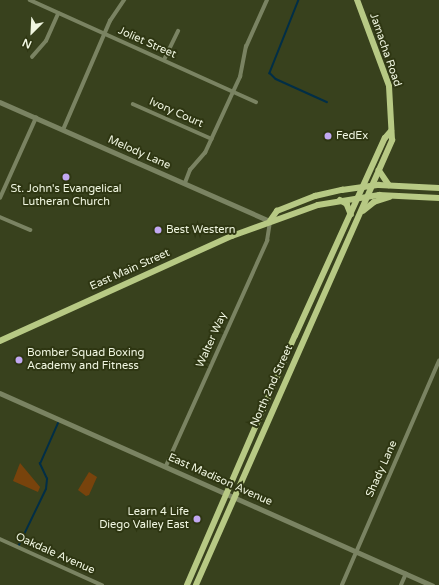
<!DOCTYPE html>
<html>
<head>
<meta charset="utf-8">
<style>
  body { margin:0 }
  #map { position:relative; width:439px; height:585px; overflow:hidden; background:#38411d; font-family:"Varela Round",sans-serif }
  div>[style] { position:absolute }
  .green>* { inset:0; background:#78430c }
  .stream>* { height:1.5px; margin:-0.75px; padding:0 0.75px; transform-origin:0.75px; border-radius:0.75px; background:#012e47 }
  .minor>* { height:3.5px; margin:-1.75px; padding:0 1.75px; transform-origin:1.75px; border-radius:1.75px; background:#7a8362 }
  .tertiary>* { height:4.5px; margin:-2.25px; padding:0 2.25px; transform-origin:2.25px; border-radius:2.25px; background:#7a8362 }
  .primary>* { height:5.5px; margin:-2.75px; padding:0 2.75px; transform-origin:2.75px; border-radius:2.75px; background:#b7c984 }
  .dots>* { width:11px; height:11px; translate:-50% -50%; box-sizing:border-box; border:2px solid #2e3612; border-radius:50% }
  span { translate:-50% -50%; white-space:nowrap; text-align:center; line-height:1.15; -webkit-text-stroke:4px #2e3612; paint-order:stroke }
  .street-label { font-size:11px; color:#f0f6e1 }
  .poi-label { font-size:11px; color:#f0f6e1 }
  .left { translate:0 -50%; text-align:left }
  .right { translate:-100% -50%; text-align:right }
  .north { position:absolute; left:12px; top:12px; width:40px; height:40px; -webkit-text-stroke:3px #2e3612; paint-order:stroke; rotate:204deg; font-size:11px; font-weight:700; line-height:16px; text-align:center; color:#f0f6e1 }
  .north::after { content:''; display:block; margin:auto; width:14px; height:18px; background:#f0f6e1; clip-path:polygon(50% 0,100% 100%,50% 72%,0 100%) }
</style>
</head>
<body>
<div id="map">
  <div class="green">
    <i style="clip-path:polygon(20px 463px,40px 487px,38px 492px,13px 481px)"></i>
    <i style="clip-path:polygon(89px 472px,97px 477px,89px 495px,86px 496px,78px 490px)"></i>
  </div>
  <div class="stream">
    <i style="left:299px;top:0;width:79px;rotate:111.7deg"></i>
    <i style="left:270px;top:73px;width:8px;rotate:45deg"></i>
    <i style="left:276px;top:79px;width:56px;rotate:24.3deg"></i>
    <i style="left:18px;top:547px;width:64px;rotate:-64.2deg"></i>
    <i style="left:46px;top:489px;width:10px;rotate:-84deg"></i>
    <i style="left:47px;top:479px;width:17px;rotate:-115deg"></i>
    <i style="left:40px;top:464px;width:47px;rotate:-66.2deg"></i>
  </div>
  <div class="minor">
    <i style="left:30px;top:0;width:248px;rotate:24.3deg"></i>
    <i style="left:32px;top:57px;width:21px;rotate:-49deg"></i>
    <i style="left:46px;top:41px;width:30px;rotate:-66deg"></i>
    <i style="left:164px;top:60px;width:32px;rotate:-64deg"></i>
    <i style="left:133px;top:104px;width:86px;rotate:23.9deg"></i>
    <i style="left:63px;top:130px;width:119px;rotate:-66.7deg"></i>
    <i style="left:110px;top:21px;width:25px;rotate:-56deg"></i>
    <i style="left:185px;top:183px;width:14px;rotate:-69deg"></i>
    <i style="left:190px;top:170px;width:23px;rotate:-49deg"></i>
    <i style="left:205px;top:153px;width:67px;rotate:-65.3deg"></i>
    <i style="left:233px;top:92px;width:17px;rotate:-65deg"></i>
    <i style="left:240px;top:77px;width:31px;rotate:-79deg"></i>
    <i style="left:246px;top:47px;width:51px;rotate:-65.9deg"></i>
    <i style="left:0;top:198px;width:88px;rotate:-65.8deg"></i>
    <i style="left:0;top:217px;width:33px;rotate:23deg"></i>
    <i style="left:166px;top:466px;width:247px;rotate:-65.8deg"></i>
    <i style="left:267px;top:241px;width:19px;rotate:-81deg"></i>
    <i style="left:0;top:539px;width:112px;rotate:24.3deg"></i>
    <i style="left:342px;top:585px;width:244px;rotate:-66.6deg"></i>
    <i style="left:401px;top:585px;width:12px;rotate:-66deg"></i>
  </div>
  <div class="tertiary">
    <i style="left:0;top:102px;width:295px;rotate:23.8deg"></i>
    <i style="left:0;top:393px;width:473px;rotate:24deg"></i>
  </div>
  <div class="primary">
    <i style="left:379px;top:170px;width:18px;rotate:56deg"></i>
    <i style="left:340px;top:200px;width:8px;rotate:30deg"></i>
    <i style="left:347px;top:204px;width:11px;rotate:68deg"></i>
    <i style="left:363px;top:211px;width:14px;rotate:-39deg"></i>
    <i style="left:374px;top:202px;width:16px;rotate:-18deg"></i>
    <i style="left:270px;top:221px;width:12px;rotate:-55deg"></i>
    <i style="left:277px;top:211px;width:41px;rotate:-21.5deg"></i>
    <i style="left:315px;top:196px;width:28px;rotate:-13deg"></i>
    <i style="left:342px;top:190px;width:37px;rotate:-8deg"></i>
    <i style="left:379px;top:185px;width:60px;rotate:2.9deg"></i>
    <i style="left:0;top:341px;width:255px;rotate:-24.4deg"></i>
    <i style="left:232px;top:236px;width:91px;rotate:-19.8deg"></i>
    <i style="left:318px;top:205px;width:62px;rotate:-9.3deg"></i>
    <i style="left:379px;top:195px;width:60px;rotate:2.9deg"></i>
    <i style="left:187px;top:585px;width:271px;rotate:-66.6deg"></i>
    <i style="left:295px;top:336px;width:217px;rotate:-65.6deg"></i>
    <i style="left:385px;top:138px;width:9px;rotate:-49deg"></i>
    <i style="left:196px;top:585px;width:486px;rotate:-66.2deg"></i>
    <i style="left:392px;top:140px;width:54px;rotate:-93.2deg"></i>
    <i style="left:389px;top:86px;width:92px;rotate:-110.4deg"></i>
  </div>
  <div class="dots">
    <i style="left:328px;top:136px;background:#c2a8f2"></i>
    <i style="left:66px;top:177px;background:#c2a8f2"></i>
    <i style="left:158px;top:230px;background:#c2a8f2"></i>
    <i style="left:19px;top:360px;background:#c2a8f2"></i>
    <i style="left:197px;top:519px;background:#c2a8f2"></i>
  </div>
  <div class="street-label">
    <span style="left:147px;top:43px;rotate:24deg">Joliet Street</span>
    <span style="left:385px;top:50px;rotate:71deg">Jamacha Road</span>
    <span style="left:176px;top:113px;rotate:24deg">Ivory Court</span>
    <span style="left:139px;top:153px;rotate:24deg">Melody Lane</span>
    <span style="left:130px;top:270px;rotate:-24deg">East Main Street</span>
    <span style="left:212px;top:340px;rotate:-66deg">Walter Way</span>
    <span style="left:272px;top:386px;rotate:-66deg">North 2nd Street</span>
    <span style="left:382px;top:469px;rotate:-66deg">Shady Lane</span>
    <span style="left:220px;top:480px;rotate:24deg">East Madison Avenue</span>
    <span style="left:55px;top:554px;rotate:24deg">Oakdale Avenue</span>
  </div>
  <div class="poi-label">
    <span class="left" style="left:336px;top:136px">FedEx</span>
    <span style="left:66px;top:196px">St. John's Evangelical<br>Lutheran Church</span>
    <span class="left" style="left:166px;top:230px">Best Western</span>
    <span class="left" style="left:27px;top:360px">Bomber Squad Boxing<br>Academy and Fitness</span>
    <span class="right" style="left:189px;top:519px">Learn 4 Life<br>Diego Valley East</span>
  </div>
  <div class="north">N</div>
</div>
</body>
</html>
